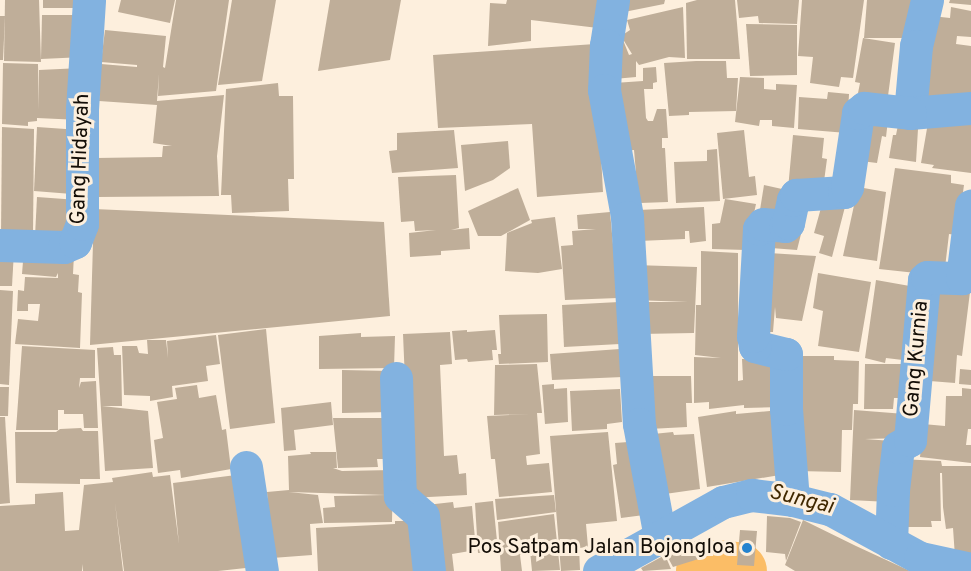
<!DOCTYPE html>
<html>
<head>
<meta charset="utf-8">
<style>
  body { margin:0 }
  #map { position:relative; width:971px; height:571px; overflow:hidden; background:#fdefdd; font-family:Overpass,sans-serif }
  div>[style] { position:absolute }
  .river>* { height:58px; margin:-29px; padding:0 29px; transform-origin:29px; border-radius:29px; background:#fbbd66 }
  .building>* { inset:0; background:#bfae99 }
  .minor>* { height:33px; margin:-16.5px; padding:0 16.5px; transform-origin:16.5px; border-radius:16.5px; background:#82b2e0 }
  .dots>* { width:16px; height:16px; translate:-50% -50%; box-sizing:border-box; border:3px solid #fdefdd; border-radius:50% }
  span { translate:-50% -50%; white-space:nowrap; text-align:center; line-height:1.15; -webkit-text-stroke:6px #fdefdd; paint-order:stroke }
  .street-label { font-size:21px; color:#130d06 }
  .poi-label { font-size:21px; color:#130d06 }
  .right { translate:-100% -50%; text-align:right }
  .water-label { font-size:22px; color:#402801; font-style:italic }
</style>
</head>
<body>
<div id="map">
  <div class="river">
    <i style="left:705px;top:571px;width:9px;rotate:-13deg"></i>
    <i style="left:714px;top:569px;width:24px;rotate:5deg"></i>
  </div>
  <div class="building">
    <i style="clip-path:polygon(5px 0,39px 0,41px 62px,4px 61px)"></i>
    <i style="clip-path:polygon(43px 0,86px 0,86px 8px,43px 8px)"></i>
    <i style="clip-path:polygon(121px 0,175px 0,170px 23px,118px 12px)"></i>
    <i style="clip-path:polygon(176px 0,229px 0,216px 91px,158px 96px,159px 74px,157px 101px,224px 95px,217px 156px,219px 196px,97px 197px,96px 158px,162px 157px,163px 146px,172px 146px,153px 143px,157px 105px,99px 101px,101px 64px,137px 67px,137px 65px,101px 62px,105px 30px,166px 36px,163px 67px,165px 68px)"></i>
    <i style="clip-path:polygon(232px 0,276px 0,262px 81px,218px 85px)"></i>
    <i style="clip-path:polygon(330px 0,401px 0,390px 60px,318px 71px)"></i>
    <i style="clip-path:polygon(507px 0,601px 0,598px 28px,531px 20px,531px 41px,488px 46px,490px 3px,506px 4px)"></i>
    <i style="clip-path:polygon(617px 0,665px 0,664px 4px,624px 12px)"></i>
    <i style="clip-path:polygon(697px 0,735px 0,740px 59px,687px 59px,686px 3px)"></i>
    <i style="clip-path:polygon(737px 0,799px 0,797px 24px,759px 23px,758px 16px,739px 18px)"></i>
    <i style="clip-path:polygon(802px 0,864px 0,853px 78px,841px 77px,839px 87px,810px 83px,813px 57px,798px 56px)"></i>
    <i style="clip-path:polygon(867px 0,918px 0,916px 38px,864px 38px)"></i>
    <i style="clip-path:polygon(950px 0,971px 0,971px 5px,949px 3px)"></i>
    <i style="clip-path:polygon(683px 7px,685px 58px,669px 57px,639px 65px,636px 61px,636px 77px,614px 79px,623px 40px,629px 55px,632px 54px,621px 36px,630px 30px,627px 20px)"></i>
    <i style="clip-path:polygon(951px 7px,971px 11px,971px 37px,957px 36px,956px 44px,971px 46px,971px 101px,914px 96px,932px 16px,950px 18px)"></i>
    <i style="clip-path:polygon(42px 15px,86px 15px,84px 57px,41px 59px)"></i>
    <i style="clip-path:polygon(0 16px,5px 16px,3px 60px,0 60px)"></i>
    <i style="clip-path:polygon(746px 24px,797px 25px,797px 75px,750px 76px)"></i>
    <i style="clip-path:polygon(863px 38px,895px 43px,888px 96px,858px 93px,860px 83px,855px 82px)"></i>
    <i style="clip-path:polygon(595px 44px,603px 192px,537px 197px,532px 124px,438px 128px,433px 55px)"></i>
    <i style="clip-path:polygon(696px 61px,726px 61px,727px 78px,738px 78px,736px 111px,689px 112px,689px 115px,669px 116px,664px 63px)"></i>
    <i style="clip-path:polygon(3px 63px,38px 64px,39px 110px,39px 70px,81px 68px,80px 120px,37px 118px,37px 121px,28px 122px,28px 126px,2px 124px)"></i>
    <i style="clip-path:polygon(656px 67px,657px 82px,653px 83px,653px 89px,644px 89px,646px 118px,648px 121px,653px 121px,657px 109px,666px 109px,668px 138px,662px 138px,662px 148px,665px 148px,668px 202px,640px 203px,627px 174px,636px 173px,634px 150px,622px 151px,614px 83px,643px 81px,643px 68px)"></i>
    <i style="clip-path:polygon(740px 77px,764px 78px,764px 89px,776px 90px,776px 84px,797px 85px,794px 128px,772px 126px,772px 120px,760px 120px,759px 126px,735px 122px)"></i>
    <i style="clip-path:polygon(278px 83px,279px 96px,293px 96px,294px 179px,288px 179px,289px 211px,232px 213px,231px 195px,221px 195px,226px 89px)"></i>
    <i style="clip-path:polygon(828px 92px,849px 94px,847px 133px,798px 129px,799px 97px,827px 99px)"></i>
    <i style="clip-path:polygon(867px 117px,888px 120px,886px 137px,882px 136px,877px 163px,861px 161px)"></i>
    <i style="clip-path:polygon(929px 117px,971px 121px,971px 173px,932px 168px,934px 165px,921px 163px)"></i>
    <i style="clip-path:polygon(898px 125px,918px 129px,916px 162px,889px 158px,893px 135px,896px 135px)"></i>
    <i style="clip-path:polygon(2px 127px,34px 129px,33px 235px,1px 235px)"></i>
    <i style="clip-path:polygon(37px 127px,80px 130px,72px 194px,34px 191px)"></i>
    <i style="clip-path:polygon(454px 130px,458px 168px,392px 173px,389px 151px,397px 150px,397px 133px)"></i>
    <i style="clip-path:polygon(744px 130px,749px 177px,755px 176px,757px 195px,723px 199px,717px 133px)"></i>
    <i style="clip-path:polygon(793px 135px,824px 138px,822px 158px,827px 159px,823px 189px,788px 189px)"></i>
    <i style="clip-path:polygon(508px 141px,510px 168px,493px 180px,465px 191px,461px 145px)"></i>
    <i style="clip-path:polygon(717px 149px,720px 201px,676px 203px,674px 162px,707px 161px,707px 150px)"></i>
    <i style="clip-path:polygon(895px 168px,951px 175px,951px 183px,964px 185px,957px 235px,949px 234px,944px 276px,879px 269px)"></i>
    <i style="clip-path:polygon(456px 175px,459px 228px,451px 230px,469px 228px,470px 249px,441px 251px,441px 255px,410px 257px,409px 233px,436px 230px,415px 231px,414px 221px,401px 222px,398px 177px)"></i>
    <i style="clip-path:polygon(764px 185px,782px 189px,776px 218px,759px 216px)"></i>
    <i style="clip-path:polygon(858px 187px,886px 192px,877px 261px,843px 256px)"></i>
    <i style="clip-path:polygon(518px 188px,530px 220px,501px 236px,478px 236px,468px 211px)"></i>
    <i style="clip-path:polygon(37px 197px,78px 200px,74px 239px,35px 236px)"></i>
    <i style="clip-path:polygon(824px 197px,846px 203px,832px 257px,819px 253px,824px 236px,814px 233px)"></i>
    <i style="clip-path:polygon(725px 199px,756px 204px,746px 250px,712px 249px,712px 224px,720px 223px)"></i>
    <i style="clip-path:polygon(704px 207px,706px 241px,690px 243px,689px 231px,685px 231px,685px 239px,639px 241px,638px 210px)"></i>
    <i style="clip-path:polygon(94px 209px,384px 222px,390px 316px,90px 345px)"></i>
    <i style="clip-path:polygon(610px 212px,618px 298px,565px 300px,561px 246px,573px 245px,572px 231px,596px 229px,578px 229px,577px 215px)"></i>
    <i style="clip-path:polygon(555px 217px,562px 269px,538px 273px,505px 271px,507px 233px,532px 223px,531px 220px)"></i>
    <i style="clip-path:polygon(805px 218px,797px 250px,771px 248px,773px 238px)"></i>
    <i style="clip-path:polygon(24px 249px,74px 254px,73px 274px,79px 275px,78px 292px,82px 293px,80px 348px,15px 344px,18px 319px,38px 321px,40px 304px,28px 304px,28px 311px,17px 311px,18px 290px,24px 291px,25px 277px,58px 278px,58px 273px,56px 277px,22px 274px)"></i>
    <i style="clip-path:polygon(0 250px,14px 251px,12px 286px,0 286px)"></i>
    <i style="clip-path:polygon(701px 251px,738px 253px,738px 381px,743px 380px,742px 359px,780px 360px,782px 407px,744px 408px,744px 405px,709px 409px,709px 402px,694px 403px,694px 357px,721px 358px,695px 355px,696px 305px,701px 305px)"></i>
    <i style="clip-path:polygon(769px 253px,816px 256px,802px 321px,776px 318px,775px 307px,773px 332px,758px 332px)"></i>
    <i style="clip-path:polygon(634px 265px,697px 267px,694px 333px,640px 334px,638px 302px,688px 302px,634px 300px)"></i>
    <i style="clip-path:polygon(818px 273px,871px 282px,859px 352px,818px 346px,823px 311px,813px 308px)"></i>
    <i style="clip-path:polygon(876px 280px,921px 288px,911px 361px,886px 358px,885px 363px,865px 358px)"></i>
    <i style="clip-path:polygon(929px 281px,971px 284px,962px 356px,957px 355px,955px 383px,917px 380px)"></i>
    <i style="clip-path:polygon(0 290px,13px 291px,9px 385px,0 384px)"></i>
    <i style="clip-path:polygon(619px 302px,620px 344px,564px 347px,562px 305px)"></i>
    <i style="clip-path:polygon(547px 314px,548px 362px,499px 364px,498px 354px,501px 354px,499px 315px)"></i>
    <i style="clip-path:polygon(266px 329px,275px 423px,230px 429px,218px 335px)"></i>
    <i style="clip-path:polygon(467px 330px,467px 332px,495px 330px,497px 350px,492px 350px,493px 360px,468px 362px,467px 359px,455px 360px,452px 331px)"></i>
    <i style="clip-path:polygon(450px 332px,452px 364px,440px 365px,444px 456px,457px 455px,459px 474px,466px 473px,467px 495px,410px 498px,403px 334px)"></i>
    <i style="clip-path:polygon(361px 333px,361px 337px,395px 336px,394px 368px,319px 369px,319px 336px)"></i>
    <i style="clip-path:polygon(216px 335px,220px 364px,206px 366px,208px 381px,172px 386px,173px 397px,150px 401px,150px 396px,124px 395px,122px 346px,137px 346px,139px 353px,148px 354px,147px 340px,166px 340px,168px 358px,167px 341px)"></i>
    <i style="clip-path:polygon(22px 346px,95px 350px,95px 378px,80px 378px,79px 388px,81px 382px,96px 381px,98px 428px,84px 428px,83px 414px,64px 414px,64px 410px,58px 410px,58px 430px,16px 430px)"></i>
    <i style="clip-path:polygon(113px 347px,114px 355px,121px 355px,122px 406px,102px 406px,148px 411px,153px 468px,105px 471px,97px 348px)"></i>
    <i style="clip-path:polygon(620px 349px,623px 377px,552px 380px,550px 354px)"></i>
    <i style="clip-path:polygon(793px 356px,834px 356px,834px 360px,859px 361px,858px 404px,853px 404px,852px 430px,842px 430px,841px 472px,798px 471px)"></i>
    <i style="clip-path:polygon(537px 364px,542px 413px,537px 413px,540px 454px,526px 456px,527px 465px,549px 463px,552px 492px,499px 497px,495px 459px,491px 459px,487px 416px,532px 414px,494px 415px,495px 365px)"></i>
    <i style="clip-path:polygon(865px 364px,905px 364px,905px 398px,894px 398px,893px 409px,864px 409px)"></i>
    <i style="clip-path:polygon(960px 369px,971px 370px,971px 385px,959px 384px)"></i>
    <i style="clip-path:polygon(342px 370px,391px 371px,391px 412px,342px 413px)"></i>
    <i style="clip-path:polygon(647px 376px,691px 376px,692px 403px,686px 403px,687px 427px,649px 429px)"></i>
    <i style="clip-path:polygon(554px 384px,554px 389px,567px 388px,568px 422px,545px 424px,542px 385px)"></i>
    <i style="clip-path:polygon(197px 385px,199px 398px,216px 395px,222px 430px,226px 429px,231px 469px,181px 478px,180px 470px,158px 473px,154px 440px,163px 438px,157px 402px,177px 399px,175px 388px)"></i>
    <i style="clip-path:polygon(0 387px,9px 387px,8px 416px,0 416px)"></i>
    <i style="clip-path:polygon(962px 388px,971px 389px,971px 429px,968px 429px,966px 445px,971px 445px,971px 463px,920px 457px,923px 424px,945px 426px,946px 396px,962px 396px)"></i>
    <i style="clip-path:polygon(620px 389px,622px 422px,607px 424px,607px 429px,572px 431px,570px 391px)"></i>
    <i style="clip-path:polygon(331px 402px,333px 425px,294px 430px,296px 450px,284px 451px,281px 408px)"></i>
    <i style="clip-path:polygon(780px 410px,786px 474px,707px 487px,698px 417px,736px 411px,736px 414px)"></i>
    <i style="clip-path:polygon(854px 410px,905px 414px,904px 438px,865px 439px,892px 441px,889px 502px,850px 500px)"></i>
    <i style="clip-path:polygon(0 417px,5px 417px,10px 503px,0 504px)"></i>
    <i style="clip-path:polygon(333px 418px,385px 418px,392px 459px,377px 459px,378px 467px,338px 468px)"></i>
    <i style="clip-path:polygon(81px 428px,83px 431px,98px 431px,100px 479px,80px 479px,80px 484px,16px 483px,15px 432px,56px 432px,60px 429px)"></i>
    <i style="clip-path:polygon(608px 432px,617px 521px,586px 524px,588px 547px,579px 548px,580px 570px,561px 571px,550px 436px)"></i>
    <i style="clip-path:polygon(673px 432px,674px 435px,694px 434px,700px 489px,658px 495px,653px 434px)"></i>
    <i style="clip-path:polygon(628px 442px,644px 515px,621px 518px,613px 465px,617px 464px,615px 443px)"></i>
    <i style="clip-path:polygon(310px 452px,336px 452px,337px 468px,333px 468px,342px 471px,393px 470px,392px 522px,324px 523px,323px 508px,335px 507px,334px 496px,386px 495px,289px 492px,318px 495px,323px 523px,310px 524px,312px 555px,272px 558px,267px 492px,289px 490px,288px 456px,311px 454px)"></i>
    <i style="clip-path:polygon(899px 459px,941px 461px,942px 466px,971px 466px,971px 556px,955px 557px,953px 528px,946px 529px,943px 507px,942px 473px,940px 473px,941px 521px,931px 521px,932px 527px,903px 527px)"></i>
    <i style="clip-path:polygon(152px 472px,153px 477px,170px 475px,179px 544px,173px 483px,244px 474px,255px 567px,218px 571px,124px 571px,115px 503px,123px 571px,83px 571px,82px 564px,82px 571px,0 571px,0 506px,35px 504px,35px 494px,63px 492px,65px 531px,79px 530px,84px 485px,113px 482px,112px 478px)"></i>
    <i style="clip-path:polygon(554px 495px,556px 512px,497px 520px,495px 499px)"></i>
    <i style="clip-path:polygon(493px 501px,498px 551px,478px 553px,475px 503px)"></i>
    <i style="clip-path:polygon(453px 502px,454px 508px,472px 506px,476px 550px,452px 554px,454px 571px,436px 571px,426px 505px)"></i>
    <i style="clip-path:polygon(554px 514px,560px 570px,532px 571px,529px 541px,529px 554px,520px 555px,522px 571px,501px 571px,498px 522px)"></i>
    <i style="clip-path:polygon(767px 516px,790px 518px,801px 522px,786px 561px,785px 554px,766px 552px)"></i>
    <i style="clip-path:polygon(803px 520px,856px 546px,910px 571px,795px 571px,785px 565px)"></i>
    <i style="clip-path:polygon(395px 521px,419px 521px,423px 571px,318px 571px,316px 528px,395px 524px)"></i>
    <i style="clip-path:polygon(740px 530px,757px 531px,754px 566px,737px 565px)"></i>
    <i style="clip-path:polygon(700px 539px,708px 556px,673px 567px,666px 554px)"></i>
    <i style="clip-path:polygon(665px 555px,671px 569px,643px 571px,641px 568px)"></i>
  </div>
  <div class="minor">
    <i style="left:613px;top:0;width:46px;rotate:98.8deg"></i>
    <i style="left:606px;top:45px;width:45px;rotate:92.5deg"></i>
    <i style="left:604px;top:90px;width:129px;rotate:79.7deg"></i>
    <i style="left:627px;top:217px;width:207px;rotate:86.7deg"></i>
    <i style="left:639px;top:424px;width:115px;rotate:79.5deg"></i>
    <i style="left:927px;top:0;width:47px;rotate:103.4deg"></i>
    <i style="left:916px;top:46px;width:67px;rotate:95.1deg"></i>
    <i style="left:910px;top:113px;width:61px;rotate:-4.7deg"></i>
    <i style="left:0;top:245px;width:64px;rotate:1.8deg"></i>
    <i style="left:64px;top:247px;width:12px;rotate:-24deg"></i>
    <i style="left:75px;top:242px;width:19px;rotate:-69deg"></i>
    <i style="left:82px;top:224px;width:115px;rotate:-90deg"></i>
    <i style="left:82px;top:109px;width:109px;rotate:-86.3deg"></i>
    <i style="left:396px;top:378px;width:118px;rotate:88.1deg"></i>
    <i style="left:400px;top:496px;width:30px;rotate:41deg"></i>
    <i style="left:423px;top:516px;width:55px;rotate:83.8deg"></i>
    <i style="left:246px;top:467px;width:105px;rotate:81.3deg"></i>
    <i style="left:793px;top:500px;width:91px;rotate:-94.4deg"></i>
    <i style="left:786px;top:409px;width:55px;rotate:-90deg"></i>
    <i style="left:786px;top:354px;width:32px;rotate:-166deg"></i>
    <i style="left:755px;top:346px;width:10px;rotate:-101deg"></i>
    <i style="left:753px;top:336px;width:107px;rotate:-86.8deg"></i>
    <i style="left:759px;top:229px;width:6px;rotate:-51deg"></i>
    <i style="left:763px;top:224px;width:22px;rotate:5deg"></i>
    <i style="left:785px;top:226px;width:4px;rotate:-45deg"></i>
    <i style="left:788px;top:223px;width:24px;rotate:-78deg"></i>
    <i style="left:793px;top:200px;width:6px;rotate:-59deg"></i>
    <i style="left:796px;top:195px;width:48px;rotate:-3.6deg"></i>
    <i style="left:844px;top:192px;width:6px;rotate:-59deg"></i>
    <i style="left:847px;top:187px;width:75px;rotate:-81.5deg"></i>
    <i style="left:858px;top:113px;width:8px;rotate:-40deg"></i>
    <i style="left:864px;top:108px;width:46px;rotate:6.2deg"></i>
    <i style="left:891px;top:543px;width:53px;rotate:-87.8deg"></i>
    <i style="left:893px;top:490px;width:43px;rotate:-83.4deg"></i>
    <i style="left:898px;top:447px;width:14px;rotate:-30deg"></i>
    <i style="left:910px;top:440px;width:161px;rotate:-85deg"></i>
    <i style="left:924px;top:280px;width:4px;rotate:-45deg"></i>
    <i style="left:927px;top:277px;width:35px;rotate:2deg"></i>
    <i style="left:962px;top:278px;width:73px;rotate:-82.9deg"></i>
    <i style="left:599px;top:571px;width:142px;rotate:-29.1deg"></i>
    <i style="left:723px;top:502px;width:30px;rotate:-14deg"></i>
    <i style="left:752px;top:495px;width:41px;rotate:7deg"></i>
    <i style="left:793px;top:500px;width:38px;rotate:14deg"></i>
    <i style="left:830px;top:509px;width:102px;rotate:28.6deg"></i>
    <i style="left:920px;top:558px;width:52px;rotate:12.2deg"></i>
  </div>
  <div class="dots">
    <i style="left:747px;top:548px;background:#2483cf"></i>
  </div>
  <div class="street-label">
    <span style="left:81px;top:159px;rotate:-88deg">Gang Hidayah</span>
    <span style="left:917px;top:359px;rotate:-85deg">Gang Kurnia</span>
  </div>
  <div class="poi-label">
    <span class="right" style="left:735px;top:548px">Pos Satpam Jalan Bojongloa</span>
  </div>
  <div class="water-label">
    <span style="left:801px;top:500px;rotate:14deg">Sungai</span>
  </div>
</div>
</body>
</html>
